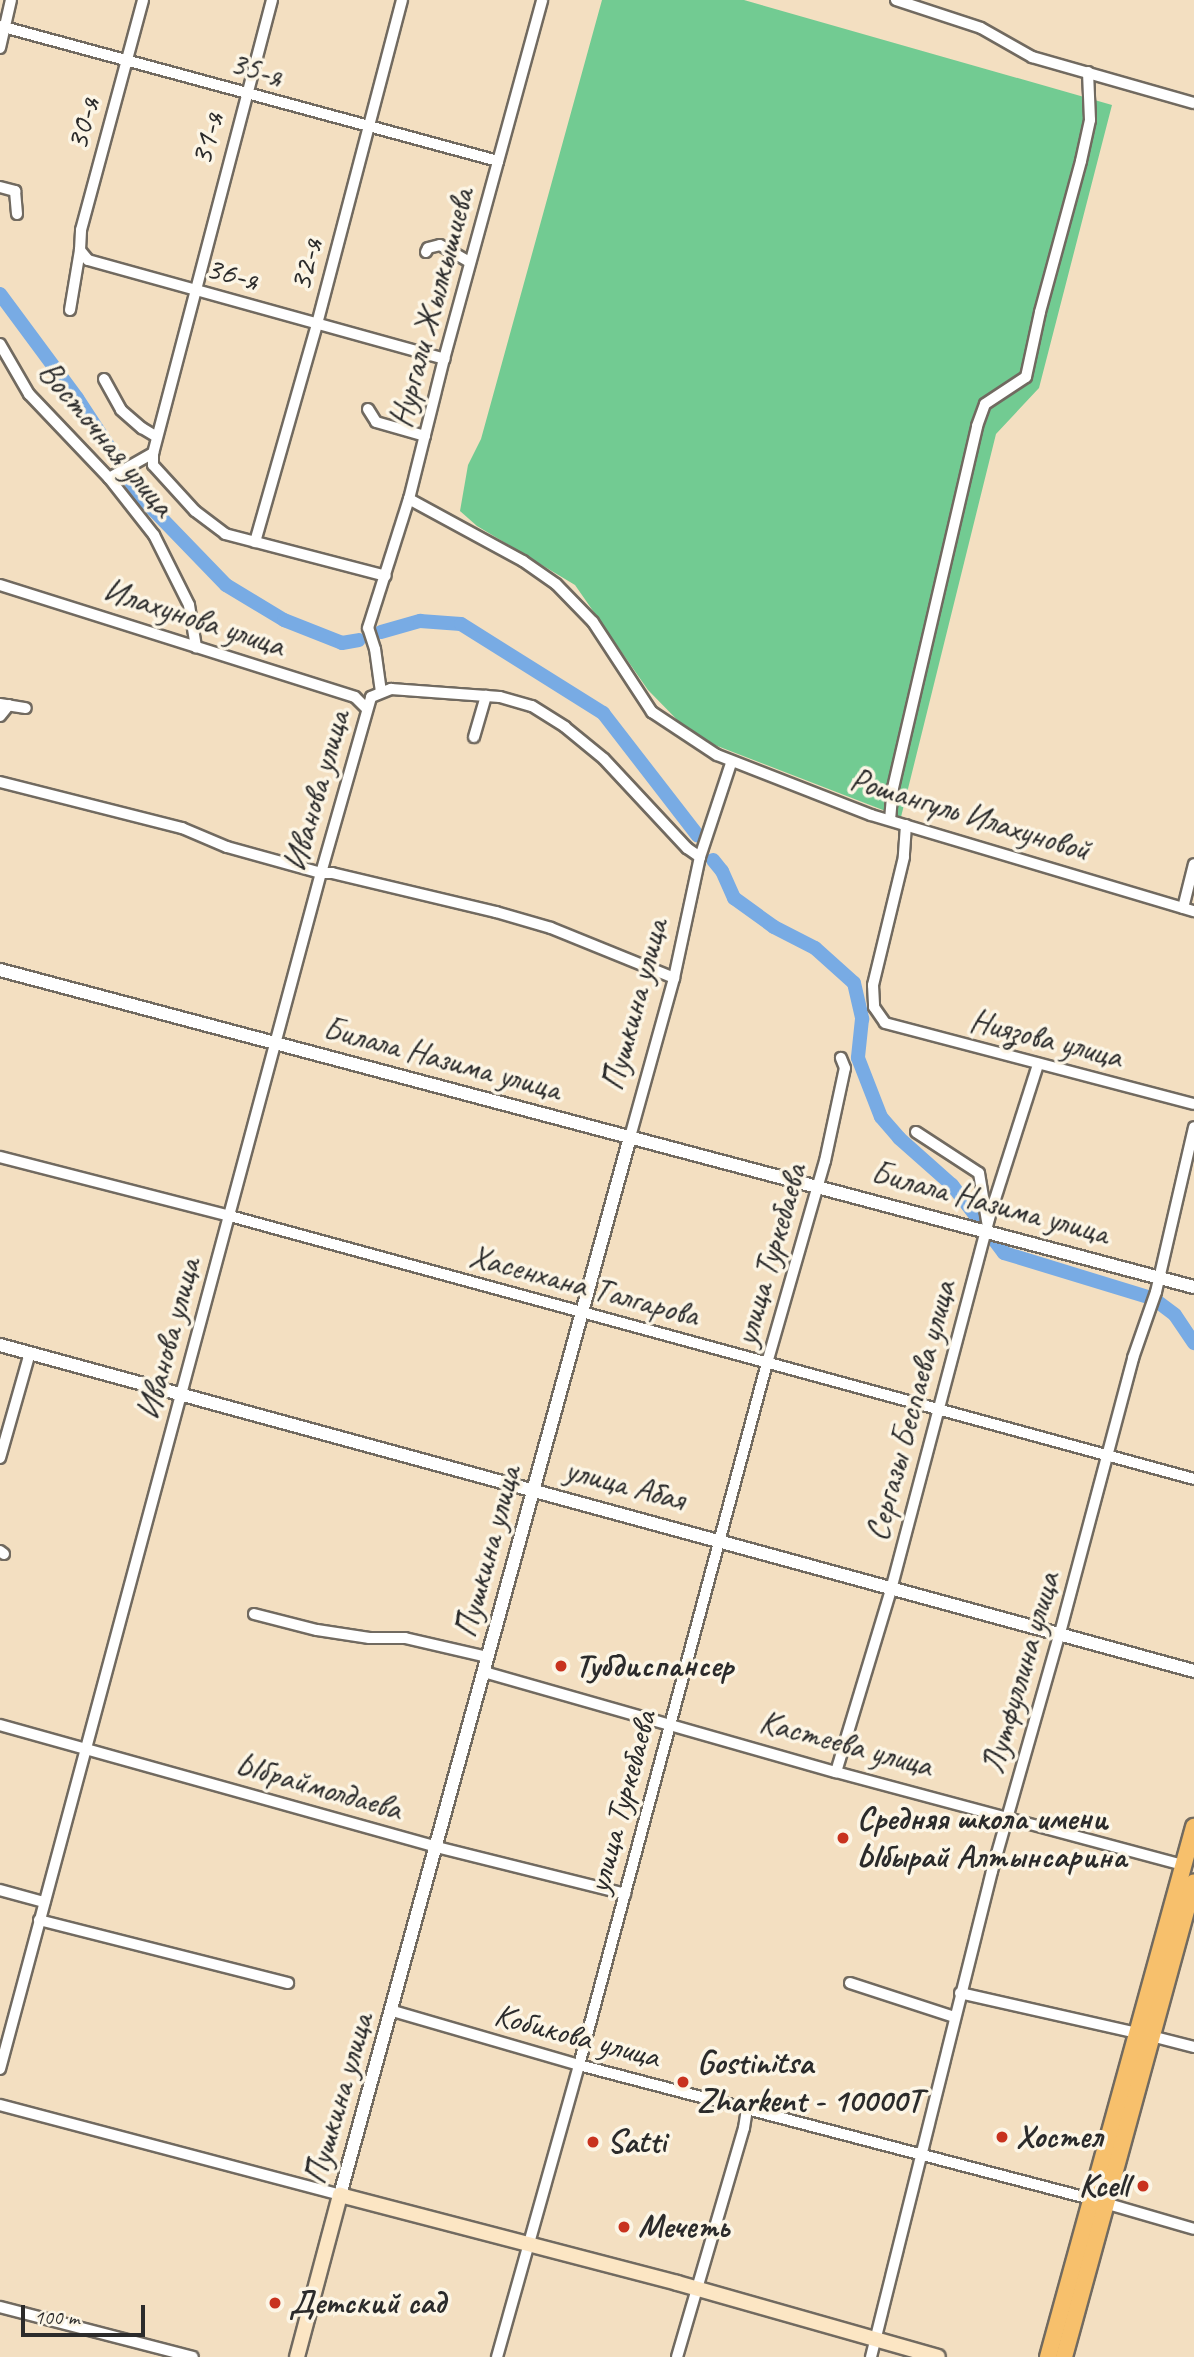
<!DOCTYPE html>
<html>
<head>
<meta charset="utf-8">
<style>
  body { margin:0 }
  #map { position:relative; width:1194px; height:2357px; overflow:hidden; background:#f3dfc1; font-family:Caveat,sans-serif }
  div>[style] { position:absolute }
  .green>* { inset:0; background:#72cb92 }
  .river>* { height:14px; margin:-7px; padding:0 7px; transform-origin:7px; border-radius:7px; background:#78abe4 }
  .roads { filter:drop-shadow(2px 0 #716a60) drop-shadow(-2px 0 #716a60) drop-shadow(0 2px #716a60) drop-shadow(0 -2px #716a60) }
  .minor>* { height:10px; margin:-5px; padding:0 5px; transform-origin:5px; border-radius:5px; background:#fff }
  .tertiary>* { height:12px; margin:-6px; padding:0 6px; transform-origin:6px; border-radius:6px; background:#fff }
  .secondary>* { height:14px; margin:-7px; padding:0 7px; transform-origin:7px; border-radius:7px; background:#fce6c4 }
  .trunk>* { height:16px; margin:-8px; padding:0 8px; transform-origin:8px; border-radius:8px; background:#f7c06c }
  .dots>* { width:19px; height:19px; translate:-50% -50%; box-sizing:border-box; border:4px solid #fcf5e5; border-radius:50% }
  span { translate:-50% -50%; white-space:nowrap; text-align:center; line-height:1.15; -webkit-text-stroke:7px #fcf5e5; paint-order:stroke }
  .street-label { font-size:33px; color:#2b2b2b }
  .poi-label { font-size:33px; color:#2b2b2b; font-weight:700 }
  .left { translate:0 -50%; text-align:left }
  .right { translate:-100% -50%; text-align:right }
  .scale { position:absolute; left:21px; top:2305px; width:124px; height:32px; box-sizing:border-box; border:4px solid #2b2b2b; border-top:0; padding-left:9px; font-size:21px; line-height:24px; white-space:nowrap; color:#2b2b2b; -webkit-text-stroke:5px #fcf5e5; paint-order:stroke }
</style>
</head>
<body>
<div id="map">
  <div class="green">
    <i style="clip-path:polygon(602px 0,744px 0,1112px 105px,1039px 388px,996px 434px,901px 817px,694px 737px,648px 690px,575px 585px,477px 526px,460px 511px,468px 465px,481px 439px)"></i>
  </div>
  <div class="river">
    <i style="left:0;top:294px;width:129px;rotate:53.5deg"></i>
    <i style="left:77px;top:398px;width:79px;rotate:56.9deg"></i>
    <i style="left:127px;top:476px;width:24px;rotate:57deg"></i>
    <i style="left:140px;top:496px;width:124px;rotate:46deg"></i>
    <i style="left:226px;top:585px;width:68px;rotate:31.1deg"></i>
    <i style="left:284px;top:620px;width:62px;rotate:21.6deg"></i>
    <i style="left:342px;top:643px;width:17px;rotate:-10deg"></i>
    <i style="left:381px;top:632px;width:41px;rotate:-15.8deg"></i>
    <i style="left:420px;top:621px;width:41px;rotate:4.2deg"></i>
    <i style="left:461px;top:624px;width:168px;rotate:32.1deg"></i>
    <i style="left:603px;top:713px;width:155px;rotate:52.3deg"></i>
    <i style="left:713px;top:860px;width:14px;rotate:51deg"></i>
    <i style="left:722px;top:871px;width:30px;rotate:66deg"></i>
    <i style="left:734px;top:898px;width:49px;rotate:35.9deg"></i>
    <i style="left:774px;top:927px;width:46px;rotate:27.1deg"></i>
    <i style="left:815px;top:948px;width:52px;rotate:41.9deg"></i>
    <i style="left:854px;top:983px;width:37px;rotate:77deg"></i>
    <i style="left:862px;top:1019px;width:39px;rotate:96deg"></i>
    <i style="left:858px;top:1058px;width:63px;rotate:68.7deg"></i>
    <i style="left:881px;top:1117px;width:28px;rotate:49deg"></i>
    <i style="left:899px;top:1138px;width:71px;rotate:41.6deg"></i>
    <i style="left:952px;top:1185px;width:49px;rotate:52.4deg"></i>
    <i style="left:995px;top:1241px;width:15px;rotate:53deg"></i>
    <i style="left:1004px;top:1253px;width:157px;rotate:17deg"></i>
    <i style="left:1154px;top:1299px;width:26px;rotate:37deg"></i>
    <i style="left:1175px;top:1315px;width:34px;rotate:56deg"></i>
  </div>
  <div class="roads">
    <div class="minor">
      <i style="left:272px;top:0;width:468px;rotate:104.7deg"></i>
      <i style="left:153px;top:453px;width:12px;rotate:90deg"></i>
      <i style="left:153px;top:465px;width:62px;rotate:47.6deg"></i>
      <i style="left:195px;top:511px;width:38px;rotate:37deg"></i>
      <i style="left:225px;top:534px;width:166px;rotate:14.6deg"></i>
      <i style="left:896px;top:0;width:89px;rotate:18.2deg"></i>
      <i style="left:981px;top:28px;width:59px;rotate:29.6deg"></i>
      <i style="left:1032px;top:57px;width:168px;rotate:15.9deg"></i>
      <i style="left:0;top:26px;width:516px;rotate:15.17deg"></i>
      <i style="left:0;top:48px;width:49px;rotate:-77.1deg"></i>
      <i style="left:0;top:187px;width:16px;rotate:15deg"></i>
      <i style="left:15px;top:191px;width:23px;rotate:85deg"></i>
      <i style="left:426px;top:252px;width:4px;rotate:-63deg"></i>
      <i style="left:428px;top:248px;width:12px;rotate:-14deg"></i>
      <i style="left:440px;top:245px;width:34px;rotate:30deg"></i>
      <i style="left:88px;top:260px;width:370px;rotate:15.5deg"></i>
      <i style="left:88px;top:260px;width:13px;rotate:-129deg"></i>
      <i style="left:80px;top:250px;width:20px;rotate:-87deg"></i>
      <i style="left:81px;top:230px;width:238px;rotate:-74.9deg"></i>
      <i style="left:70px;top:310px;width:61px;rotate:-80.5deg"></i>
      <i style="left:0;top:344px;width:58px;rotate:59.9deg"></i>
      <i style="left:29px;top:394px;width:116px;rotate:46.4deg"></i>
      <i style="left:109px;top:478px;width:73px;rotate:51.7deg"></i>
      <i style="left:154px;top:535px;width:78px;rotate:63.4deg"></i>
      <i style="left:189px;top:605px;width:43px;rotate:80.5deg"></i>
      <i style="left:104px;top:379px;width:35px;rotate:61deg"></i>
      <i style="left:121px;top:410px;width:28px;rotate:41deg"></i>
      <i style="left:142px;top:428px;width:17px;rotate:31deg"></i>
      <i style="left:368px;top:409px;width:15px;rotate:58deg"></i>
      <i style="left:376px;top:422px;width:51px;rotate:15.9deg"></i>
      <i style="left:109px;top:478px;width:51px;rotate:-29.6deg"></i>
      <i style="left:409px;top:499px;width:130px;rotate:28.5deg"></i>
      <i style="left:523px;top:561px;width:40px;rotate:34.9deg"></i>
      <i style="left:556px;top:584px;width:53px;rotate:45.8deg"></i>
      <i style="left:593px;top:622px;width:108px;rotate:56.8deg"></i>
      <i style="left:652px;top:712px;width:78px;rotate:33.5deg"></i>
      <i style="left:717px;top:755px;width:165px;rotate:21.3deg"></i>
      <i style="left:871px;top:815px;width:337px;rotate:16.6deg"></i>
      <i style="left:255px;top:542px;width:227px;rotate:-74.1deg"></i>
      <i style="left:317px;top:324px;width:335px;rotate:-75.3deg"></i>
      <i style="left:0;top:585px;width:372px;rotate:17.5deg"></i>
      <i style="left:355px;top:697px;width:17px;rotate:45deg"></i>
      <i style="left:381px;top:692px;width:43px;rotate:-97.9deg"></i>
      <i style="left:375px;top:649px;width:22px;rotate:-108deg"></i>
      <i style="left:368px;top:628px;width:135px;rotate:-72.4deg"></i>
      <i style="left:409px;top:499px;width:144px;rotate:-76deg"></i>
      <i style="left:444px;top:359px;width:372px;rotate:-74.7deg"></i>
      <i style="left:0;top:704px;width:26px;rotate:9deg"></i>
      <i style="left:0;top:716px;width:14px;rotate:-51deg"></i>
      <i style="left:474px;top:737px;width:43px;rotate:-73.7deg"></i>
      <i style="left:0;top:782px;width:188px;rotate:14.2deg"></i>
      <i style="left:182px;top:828px;width:49px;rotate:22.9deg"></i>
      <i style="left:227px;top:847px;width:98px;rotate:15.5deg"></i>
      <i style="left:321px;top:873px;width:11px"></i>
      <i style="left:332px;top:873px;width:169px;rotate:13.4deg"></i>
      <i style="left:496px;top:912px;width:57px;rotate:16.2deg"></i>
      <i style="left:551px;top:928px;width:133px;rotate:22.1deg"></i>
      <i style="left:890px;top:820px;width:32px;rotate:-85deg"></i>
      <i style="left:893px;top:788px;width:372px;rotate:-76.9deg"></i>
      <i style="left:977px;top:426px;width:23px;rotate:-70deg"></i>
      <i style="left:985px;top:404px;width:49px;rotate:-33.4deg"></i>
      <i style="left:1026px;top:377px;width:66px;rotate:-77.8deg"></i>
      <i style="left:1040px;top:312px;width:156px;rotate:-74.8deg"></i>
      <i style="left:1081px;top:161px;width:42px;rotate:-77.6deg"></i>
      <i style="left:1090px;top:120px;width:48px;rotate:-92.4deg"></i>
      <i style="left:906px;top:825px;width:32px;rotate:94deg"></i>
      <i style="left:904px;top:857px;width:132px;rotate:103.6deg"></i>
      <i style="left:873px;top:985px;width:22px;rotate:87deg"></i>
      <i style="left:874px;top:1007px;width:19px;rotate:55deg"></i>
      <i style="left:885px;top:1023px;width:319px;rotate:14.7deg"></i>
      <i style="left:1183px;top:908px;width:45px;rotate:-76deg"></i>
      <i style="left:916px;top:1132px;width:75px;rotate:33.1deg"></i>
      <i style="left:979px;top:1173px;width:49px;rotate:80.5deg"></i>
      <i style="left:630px;top:1137px;width:165px;rotate:-74.5deg"></i>
      <i style="left:674px;top:978px;width:124px;rotate:-77.9deg"></i>
      <i style="left:700px;top:857px;width:99px;rotate:-71.7deg"></i>
      <i style="left:0;top:1157px;width:237px;rotate:14.4deg"></i>
      <i style="left:230px;top:1216px;width:999px;rotate:15.26deg"></i>
      <i style="left:0;top:1458px;width:109px;rotate:-74.1deg"></i>
      <i style="left:0;top:1551px;width:5px;rotate:37deg"></i>
      <i style="left:254px;top:1614px;width:65px;rotate:14.3deg"></i>
      <i style="left:317px;top:1630px;width:53px;rotate:8.7deg"></i>
      <i style="left:369px;top:1638px;width:36px"></i>
      <i style="left:405px;top:1638px;width:84px;rotate:13deg"></i>
      <i style="left:484px;top:1672px;width:366px;rotate:15.9deg"></i>
      <i style="left:836px;top:1772px;width:359px;rotate:15deg"></i>
      <i style="left:0;top:1725px;width:454px;rotate:15.6deg"></i>
      <i style="left:437px;top:1847px;width:194px;rotate:14deg"></i>
      <i style="left:836px;top:1772px;width:194px;rotate:-73.2deg"></i>
      <i style="left:892px;top:1586px;width:381px;rotate:-75.2deg"></i>
      <i style="left:989px;top:1218px;width:162px;rotate:-72.3deg"></i>
      <i style="left:0;top:1890px;width:46px;rotate:15.3deg"></i>
      <i style="left:39px;top:1920px;width:257px;rotate:14.2deg"></i>
      <i style="left:850px;top:1983px;width:109px;rotate:18.1deg"></i>
      <i style="left:960px;top:1993px;width:181px;rotate:12.7deg"></i>
      <i style="left:393px;top:2011px;width:194px;rotate:16.2deg"></i>
      <i style="left:579px;top:2065px;width:529px;rotate:14.67deg"></i>
      <i style="left:1091px;top:2199px;width:107px;rotate:16.2deg"></i>
      <i style="left:1151px;top:2036px;width:44px;rotate:14.3deg"></i>
      <i style="left:0;top:2069px;width:1238px;rotate:-74.98deg"></i>
      <i style="left:321px;top:873px;width:183px;rotate:-74.1deg"></i>
      <i style="left:371px;top:697px;width:22px;rotate:-22deg"></i>
      <i style="left:391px;top:689px;width:109px;rotate:4.2deg"></i>
      <i style="left:500px;top:697px;width:33px;rotate:16deg"></i>
      <i style="left:532px;top:706px;width:39px;rotate:32deg"></i>
      <i style="left:565px;top:727px;width:50px;rotate:39.4deg"></i>
      <i style="left:604px;top:759px;width:122px;rotate:47deg"></i>
      <i style="left:687px;top:848px;width:16px;rotate:35deg"></i>
      <i style="left:0;top:2105px;width:352px;rotate:14.8deg"></i>
      <i style="left:0;top:2307px;width:199px;rotate:14.5deg"></i>
      <i style="left:497px;top:2357px;width:303px;rotate:-74.3deg"></i>
      <i style="left:579px;top:2065px;width:727px;rotate:-75.01deg"></i>
      <i style="left:767px;top:1363px;width:210px;rotate:-74deg"></i>
      <i style="left:825px;top:1161px;width:95px;rotate:-77.9deg"></i>
      <i style="left:845px;top:1068px;width:11px;rotate:-112deg"></i>
      <i style="left:677px;top:2357px;width:239px;rotate:-73.7deg"></i>
      <i style="left:744px;top:2128px;width:20px;rotate:-81deg"></i>
      <i style="left:871px;top:2357px;width:501px;rotate:-76.02deg"></i>
      <i style="left:992px;top:1871px;width:248px;rotate:-74.1deg"></i>
      <i style="left:1060px;top:1633px;width:285px;rotate:-75.1deg"></i>
      <i style="left:1133px;top:1358px;width:70px;rotate:-70.8deg"></i>
      <i style="left:1156px;top:1292px;width:169px;rotate:-77deg"></i>
    </div>
    <div class="tertiary">
      <i style="left:0;top:970px;width:1235px;rotate:14.87deg"></i>
      <i style="left:0;top:1345px;width:1238px;rotate:15.27deg"></i>
      <i style="left:340px;top:2195px;width:1097px;rotate:-74.67deg"></i>
    </div>
    <div class="secondary">
      <i style="left:297px;top:2357px;width:168px;rotate:-75.1deg"></i>
      <i style="left:340px;top:2195px;width:348px;rotate:14.6deg"></i>
      <i style="left:677px;top:2283px;width:271px;rotate:15.8deg"></i>
    </div>
    <div class="trunk">
      <i style="left:1048px;top:2357px;width:550px;rotate:-74.6deg"></i>
      <i style="left:1064px;top:2357px;width:492px;rotate:-74.7deg"></i>
    </div>
  </div>
  <div class="dots">
    <i style="left:561px;top:1666px;background:#c8321e"></i>
    <i style="left:843px;top:1838px;background:#c8321e"></i>
    <i style="left:683px;top:2082px;background:#c8321e"></i>
    <i style="left:1002px;top:2137px;background:#c8321e"></i>
    <i style="left:593px;top:2142px;background:#c8321e"></i>
    <i style="left:1143px;top:2186px;background:#c8321e"></i>
    <i style="left:624px;top:2227px;background:#c8321e"></i>
    <i style="left:275px;top:2303px;background:#c8321e"></i>
  </div>
  <div class="street-label">
    <span style="left:256px;top:70px;rotate:16deg">35-я</span>
    <span style="left:83px;top:124px;rotate:-75deg">30-я</span>
    <span style="left:207px;top:139px;rotate:-75deg">31-я</span>
    <span style="left:306px;top:265px;rotate:-75deg">32-я</span>
    <span style="left:232px;top:274px;rotate:15deg">36-я</span>
    <span style="left:432px;top:308px;rotate:-75deg">Нургали Жылкышиева</span>
    <span style="left:106px;top:439px;rotate:50deg">Восточная улица</span>
    <span style="left:194px;top:618px;rotate:18deg">Илахунова улица</span>
    <span style="left:317px;top:791px;rotate:-74deg">Иванова улица</span>
    <span style="left:970px;top:815px;rotate:17deg">Рошангуль Илахуновой</span>
    <span style="left:635px;top:1005px;rotate:-75deg">Пушкина улица</span>
    <span style="left:1046px;top:1039px;rotate:14deg">Ниязова улица</span>
    <span style="left:442px;top:1059px;rotate:15deg">Билала Назима улица</span>
    <span style="left:990px;top:1203px;rotate:15deg">Билала Назима улица</span>
    <span style="left:771px;top:1255px;rotate:-74deg">улица Туркебаева</span>
    <span style="left:584px;top:1286px;rotate:15deg">Хасенхана Талгарова</span>
    <span style="left:169px;top:1339px;rotate:-75deg">Иванова улица</span>
    <span style="left:911px;top:1411px;rotate:-75deg">Сергазы Беспаева улица</span>
    <span style="left:625px;top:1485px;rotate:15deg">улица Абая</span>
    <span style="left:488px;top:1552px;rotate:-75deg">Пушкина улица</span>
    <span style="left:1021px;top:1673px;rotate:-74deg">Лутфуллина улица</span>
    <span style="left:846px;top:1744px;rotate:15deg">Кастеева улица</span>
    <span style="left:319px;top:1787px;rotate:16deg">Ыбраймолдаева</span>
    <span style="left:622px;top:1802px;rotate:-75deg">улица Туркебаева</span>
    <span style="left:577px;top:2036px;rotate:15deg">Кобикова улица</span>
    <span style="left:339px;top:2099px;rotate:-74deg">Пушкина улица</span>
  </div>
  <div class="poi-label">
    <span class="left" style="left:575px;top:1666px">Тубдиспансер</span>
    <span class="left" style="left:857px;top:1838px">Средняя школа имени<br>Ыбырай Алтынсарина</span>
    <span class="left" style="left:697px;top:2082px">Gostinitsa<br>Zharkent - 10000T</span>
    <span class="left" style="left:1016px;top:2137px">Хостел</span>
    <span class="left" style="left:607px;top:2142px">Satti</span>
    <span class="right" style="left:1129px;top:2186px">Kcell</span>
    <span class="left" style="left:638px;top:2227px">Мечеть</span>
    <span class="left" style="left:289px;top:2303px">Детский сад</span>
  </div>
  <div class="scale">100 m</div>
</div>
</body>
</html>
